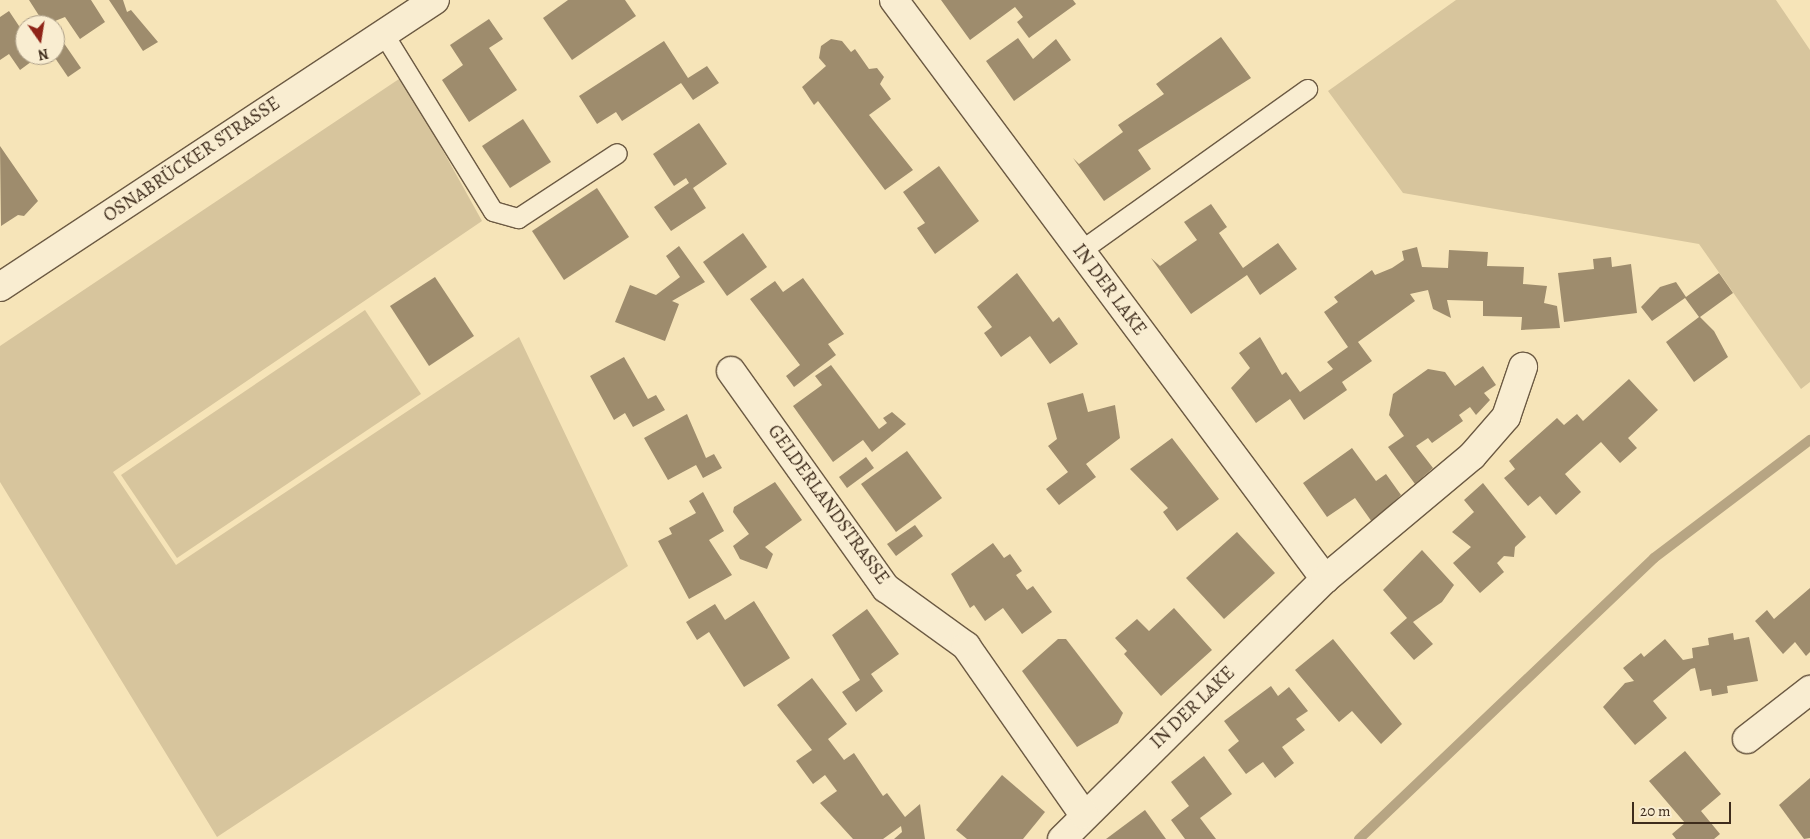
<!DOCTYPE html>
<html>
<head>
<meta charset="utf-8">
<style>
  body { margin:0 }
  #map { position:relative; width:1810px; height:839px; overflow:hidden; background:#f6e4b8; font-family:Alegreya,serif }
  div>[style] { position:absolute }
  .green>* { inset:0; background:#d7c59d }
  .stream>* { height:10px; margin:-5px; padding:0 5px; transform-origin:5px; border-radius:5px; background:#b7a583 }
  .building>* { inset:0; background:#9e8c6d }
  .roads { filter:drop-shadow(1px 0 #6c5a43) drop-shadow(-1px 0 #6c5a43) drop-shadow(0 1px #6c5a43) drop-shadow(0 -1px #6c5a43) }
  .service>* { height:19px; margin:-9.5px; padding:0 9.5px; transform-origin:9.5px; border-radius:9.5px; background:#f9edd1 }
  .minor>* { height:28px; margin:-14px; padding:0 14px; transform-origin:14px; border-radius:14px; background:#f9edd1 }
  .secondary>* { height:28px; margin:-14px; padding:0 14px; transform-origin:14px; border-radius:14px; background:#f9edd1 }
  span { translate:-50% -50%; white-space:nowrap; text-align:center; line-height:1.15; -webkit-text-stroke:4px #f9edd1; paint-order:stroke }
  .street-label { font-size:19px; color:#3e2c1c }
  .north { position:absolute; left:15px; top:15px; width:50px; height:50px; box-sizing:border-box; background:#f9edd1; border:1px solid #aea089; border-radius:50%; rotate:167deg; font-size:14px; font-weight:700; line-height:20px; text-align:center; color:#3e2c1c }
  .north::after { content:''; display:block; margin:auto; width:18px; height:22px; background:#8f2418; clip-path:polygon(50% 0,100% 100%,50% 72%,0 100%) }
  .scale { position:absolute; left:1632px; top:802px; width:99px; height:22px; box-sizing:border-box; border:2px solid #3e2c1c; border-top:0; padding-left:6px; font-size:15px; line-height:18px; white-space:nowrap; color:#3e2c1c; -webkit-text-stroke:4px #f9edd1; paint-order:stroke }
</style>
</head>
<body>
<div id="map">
  <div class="green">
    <i style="clip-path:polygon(1456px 0,1776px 0,1810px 50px,1810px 382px,1801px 389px,1699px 244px,1403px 193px,1328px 91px)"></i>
    <i style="clip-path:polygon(402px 77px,482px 221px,113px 472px,176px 565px,519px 337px,628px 566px,217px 837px,0 482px,0 346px)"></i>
    <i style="clip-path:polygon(365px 310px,421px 394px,177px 558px,121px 475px)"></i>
  </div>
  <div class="stream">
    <i style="left:1359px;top:839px;width:407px;rotate:-43.6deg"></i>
    <i style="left:1654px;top:558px;width:196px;rotate:-37.1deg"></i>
  </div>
  <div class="building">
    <i style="clip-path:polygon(29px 0,91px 0,105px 22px,80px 39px,65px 17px,45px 25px)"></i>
    <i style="clip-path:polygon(109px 0,123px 0,127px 12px,131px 10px,158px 42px,143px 51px)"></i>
    <i style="clip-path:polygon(568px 0,625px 0,636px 16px,572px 60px,543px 18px)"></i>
    <i style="clip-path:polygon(941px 0,1073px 0,1076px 4px,1029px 38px,1017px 22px,1023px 17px,1015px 7px,970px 40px)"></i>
    <i style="clip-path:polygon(9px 11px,25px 35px,25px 55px,39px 56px,20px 70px,9px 54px,0 60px,0 17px)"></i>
    <i style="clip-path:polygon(489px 19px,503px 39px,489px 48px,517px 90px,469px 122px,442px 80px,463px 65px,450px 45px)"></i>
    <i style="clip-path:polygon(59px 36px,81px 68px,68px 77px,53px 55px)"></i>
    <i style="clip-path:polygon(1221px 37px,1251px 78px,1138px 150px,1151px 169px,1104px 201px,1073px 158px,1079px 164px,1123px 132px,1118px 125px,1164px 94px,1156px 84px)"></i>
    <i style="clip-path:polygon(1018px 38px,1033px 59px,1056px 39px,1071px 60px,1014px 101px,986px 61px)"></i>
    <i style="clip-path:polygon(831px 39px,842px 41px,851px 52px,855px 49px,869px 69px,877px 68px,884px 77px,880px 84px,891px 99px,869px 115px,913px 170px,885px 190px,818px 101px,814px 105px,802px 87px,826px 66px,819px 58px,821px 46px)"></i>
    <i style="clip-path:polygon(664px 41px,688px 78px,707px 66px,719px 83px,693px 100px,681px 83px,622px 121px,616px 112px,597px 124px,579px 96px)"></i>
    <i style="clip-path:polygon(523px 119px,551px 162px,510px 188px,482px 146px)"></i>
    <i style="clip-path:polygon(699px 123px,727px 164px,693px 188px,706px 208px,671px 231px,654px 207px,689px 183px,686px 178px,674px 186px,653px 154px)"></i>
    <i style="clip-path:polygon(0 146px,38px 201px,24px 216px,18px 215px,1px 226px)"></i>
    <i style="clip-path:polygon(939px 166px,979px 221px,935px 254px,917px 228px,925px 223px,903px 192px)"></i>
    <i style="clip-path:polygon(597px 188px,629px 237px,564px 280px,532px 231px)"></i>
    <i style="clip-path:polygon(1211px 204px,1227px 227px,1219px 233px,1243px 268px,1278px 243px,1297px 269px,1260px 295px,1247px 275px,1191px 314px,1151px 258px,1160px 266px,1197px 240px,1184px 222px)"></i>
    <i style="clip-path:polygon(743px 233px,767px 267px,727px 296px,703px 262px)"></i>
    <i style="clip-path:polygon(679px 246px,705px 282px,672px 301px,679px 304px,665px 341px,615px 322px,630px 285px,656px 295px,680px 277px,666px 256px)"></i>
    <i style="clip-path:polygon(1417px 247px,1422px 267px,1448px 268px,1449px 250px,1488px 252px,1487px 266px,1524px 267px,1523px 284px,1547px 286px,1544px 303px,1557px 306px,1560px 328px,1521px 330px,1522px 317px,1483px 316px,1483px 301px,1447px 300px,1451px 318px,1433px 309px,1428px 290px,1410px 294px,1415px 301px,1358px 342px,1372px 361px,1342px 382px,1347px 390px,1304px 420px,1290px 399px,1256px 423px,1231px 388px,1250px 368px,1239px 353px,1260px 337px,1282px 375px,1286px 372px,1300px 392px,1333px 369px,1327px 362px,1348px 347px,1324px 312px,1338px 302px,1334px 297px,1372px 270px,1375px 275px,1392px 268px,1404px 260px,1402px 251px)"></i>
    <i style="clip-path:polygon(1611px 257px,1612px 267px,1631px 264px,1637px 313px,1564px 322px,1558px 273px,1594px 269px,1593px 259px)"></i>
    <i style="clip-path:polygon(1017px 273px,1053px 322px,1059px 317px,1078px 344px,1050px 364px,1030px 336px,1001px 357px,984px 333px,992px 327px,977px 307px)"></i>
    <i style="clip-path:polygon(1719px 273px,1733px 293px,1700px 317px,1714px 331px,1728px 357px,1694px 382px,1666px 342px,1699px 317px,1685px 298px,1652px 321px,1641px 307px,1660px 287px,1676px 282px,1686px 297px)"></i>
    <i style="clip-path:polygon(435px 277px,474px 336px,429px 366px,390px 306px)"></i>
    <i style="clip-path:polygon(803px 278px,844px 334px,828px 344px,836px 355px,794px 387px,786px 376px,800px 365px,750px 299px,775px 281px,783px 292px)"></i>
    <i style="clip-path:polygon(624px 357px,648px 399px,656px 395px,665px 410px,633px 427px,625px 413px,614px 420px,590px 376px)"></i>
    <i style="clip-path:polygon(831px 365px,879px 429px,887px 423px,883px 418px,892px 412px,906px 424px,872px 452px,863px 440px,833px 462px,793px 406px,822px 385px,815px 376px)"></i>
    <i style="clip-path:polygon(1483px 366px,1496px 385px,1484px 393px,1490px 400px,1476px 415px,1470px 407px,1459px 415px,1463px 421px,1432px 443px,1428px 438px,1416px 446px,1433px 468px,1415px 484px,1388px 447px,1404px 436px,1389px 415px,1393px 394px,1428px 369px,1445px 372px,1455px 386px)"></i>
    <i style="clip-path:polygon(1629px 379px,1658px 410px,1628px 438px,1637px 448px,1620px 463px,1601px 442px,1565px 474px,1581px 492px,1556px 515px,1540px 496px,1528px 506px,1504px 478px,1515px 469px,1509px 461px,1557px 418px,1564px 425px,1577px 414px,1583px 421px)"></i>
    <i style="clip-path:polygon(1083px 393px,1088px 412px,1115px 405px,1120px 438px,1086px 464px,1096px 477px,1059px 505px,1046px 489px,1068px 472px,1048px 446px,1057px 439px,1047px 403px)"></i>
    <i style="clip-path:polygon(687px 414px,706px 458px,714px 454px,722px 468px,703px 478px,696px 465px,668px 480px,644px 438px)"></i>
    <i style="clip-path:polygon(1172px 438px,1219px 499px,1177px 531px,1163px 512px,1168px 508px,1130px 469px)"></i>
    <i style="clip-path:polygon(1352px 448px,1376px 481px,1386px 474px,1401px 495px,1372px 522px,1355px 498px,1327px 517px,1303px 483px)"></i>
    <i style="clip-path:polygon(907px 451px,942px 498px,896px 532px,861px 484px)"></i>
    <i style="clip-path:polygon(866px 457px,874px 468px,847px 488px,839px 477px)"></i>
    <i style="clip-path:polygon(775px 482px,802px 520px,765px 547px,773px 554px,767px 569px,740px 559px,733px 546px,749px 534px,733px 512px,734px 507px)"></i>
    <i style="clip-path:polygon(1483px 483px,1526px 537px,1515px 547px,1514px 557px,1504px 556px,1497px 563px,1504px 572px,1480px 593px,1453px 563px,1471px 547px,1452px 532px,1474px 512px,1464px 500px)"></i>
    <i style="clip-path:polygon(703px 492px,724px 531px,709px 540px,732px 575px,689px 599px,658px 541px,672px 534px,669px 528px,696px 513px,689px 501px)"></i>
    <i style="clip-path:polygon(915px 525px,923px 536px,896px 556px,887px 544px)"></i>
    <i style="clip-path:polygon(1237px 532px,1275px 573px,1224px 619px,1186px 578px)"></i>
    <i style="clip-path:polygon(993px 543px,1004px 558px,1010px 554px,1022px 571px,1016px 575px,1027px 590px,1033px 586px,1052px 612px,1022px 634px,1003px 608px,985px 621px,974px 605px,970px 608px,951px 574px)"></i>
    <i style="clip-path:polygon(1422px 550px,1454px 585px,1442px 602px,1413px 622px,1433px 644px,1414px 660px,1390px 633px,1407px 618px,1383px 590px)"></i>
    <i style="clip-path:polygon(1810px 588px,1810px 652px,1806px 656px,1795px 642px,1783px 654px,1755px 621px,1767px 610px,1774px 619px)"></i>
    <i style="clip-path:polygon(754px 601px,790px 658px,744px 687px,709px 632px,697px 640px,686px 622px,715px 604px,725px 620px)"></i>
    <i style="clip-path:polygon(1174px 608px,1212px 650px,1161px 696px,1124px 654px,1127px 651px,1115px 638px,1137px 619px,1149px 631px)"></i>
    <i style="clip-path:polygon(867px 609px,899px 654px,871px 674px,883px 691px,856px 712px,842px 692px,860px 680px,832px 635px)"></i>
    <i style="clip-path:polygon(1733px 633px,1734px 640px,1749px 637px,1758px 681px,1727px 686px,1728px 693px,1712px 696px,1711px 689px,1700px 691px,1695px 668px,1691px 669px,1653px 701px,1667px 718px,1635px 745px,1603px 707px,1625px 683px,1634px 681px,1623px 668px,1641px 653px,1644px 657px,1665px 639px,1683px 660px,1693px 658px,1692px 648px,1709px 645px,1708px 638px)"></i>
    <i style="clip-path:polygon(1058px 639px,1066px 639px,1123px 713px,1118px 723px,1077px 747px,1022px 671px)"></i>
    <i style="clip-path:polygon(1333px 639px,1402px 724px,1381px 744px,1352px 711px,1339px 722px,1295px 670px)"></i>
    <i style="clip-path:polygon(812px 678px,847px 724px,828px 739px,844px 760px,854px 753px,883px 796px,887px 793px,905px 817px,920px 804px,925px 839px,894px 839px,902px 832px,901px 826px,883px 839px,853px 839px,820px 803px,837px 791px,825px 775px,813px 784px,796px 761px,812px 750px,777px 705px)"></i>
    <i style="clip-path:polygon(1271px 686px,1278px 696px,1289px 687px,1308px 711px,1296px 719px,1305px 730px,1282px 747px,1294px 763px,1275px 778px,1263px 762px,1246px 774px,1228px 750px,1239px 741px,1224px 721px)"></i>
    <i style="clip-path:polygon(1685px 751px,1721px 794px,1701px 811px,1720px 834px,1714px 839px,1676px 839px,1672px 834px,1685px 823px,1649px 781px)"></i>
    <i style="clip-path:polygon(1204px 756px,1232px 794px,1200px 818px,1216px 839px,1185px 839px,1171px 820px,1189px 806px,1171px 782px)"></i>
    <i style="clip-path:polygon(1002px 775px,1045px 812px,1023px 839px,967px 839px,956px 830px)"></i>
    <i style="clip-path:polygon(1810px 778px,1810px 838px,1804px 839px,1779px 805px)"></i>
    <i style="clip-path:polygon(1145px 810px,1166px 839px,1106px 839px)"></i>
  </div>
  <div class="roads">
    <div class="service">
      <i style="left:383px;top:33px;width:209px;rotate:58.3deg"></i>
      <i style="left:493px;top:211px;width:26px;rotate:16deg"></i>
      <i style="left:518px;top:218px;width:118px;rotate:-33.3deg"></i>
      <i style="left:1080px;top:251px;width:279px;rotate:-35.5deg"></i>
    </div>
    <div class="minor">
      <i style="left:894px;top:0;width:722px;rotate:53.34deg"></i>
      <i style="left:1325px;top:579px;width:370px;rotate:135.3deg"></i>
      <i style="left:731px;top:371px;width:267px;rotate:54.5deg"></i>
      <i style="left:886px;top:588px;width:99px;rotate:35.9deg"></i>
      <i style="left:966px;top:646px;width:205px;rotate:55.1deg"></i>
      <i style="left:1325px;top:579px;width:192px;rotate:-39.9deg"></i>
      <i style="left:1472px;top:456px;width:52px;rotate:-48.9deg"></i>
      <i style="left:1506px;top:417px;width:53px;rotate:-71.2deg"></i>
      <i style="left:1747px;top:739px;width:80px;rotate:-37.9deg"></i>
    </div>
    <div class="secondary">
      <i style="left:0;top:287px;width:521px;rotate:-33.42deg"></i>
    </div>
  </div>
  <div class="street-label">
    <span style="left:192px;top:160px;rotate:-34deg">OSNABRÜCKER STRASSE</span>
    <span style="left:1109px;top:290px;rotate:53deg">IN DER LAKE</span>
    <span style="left:828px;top:505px;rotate:54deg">GELDERLANDSTRASSE</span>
    <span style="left:1193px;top:708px;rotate:-44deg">IN DER LAKE</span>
  </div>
  <div class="north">N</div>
  <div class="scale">20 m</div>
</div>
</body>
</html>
